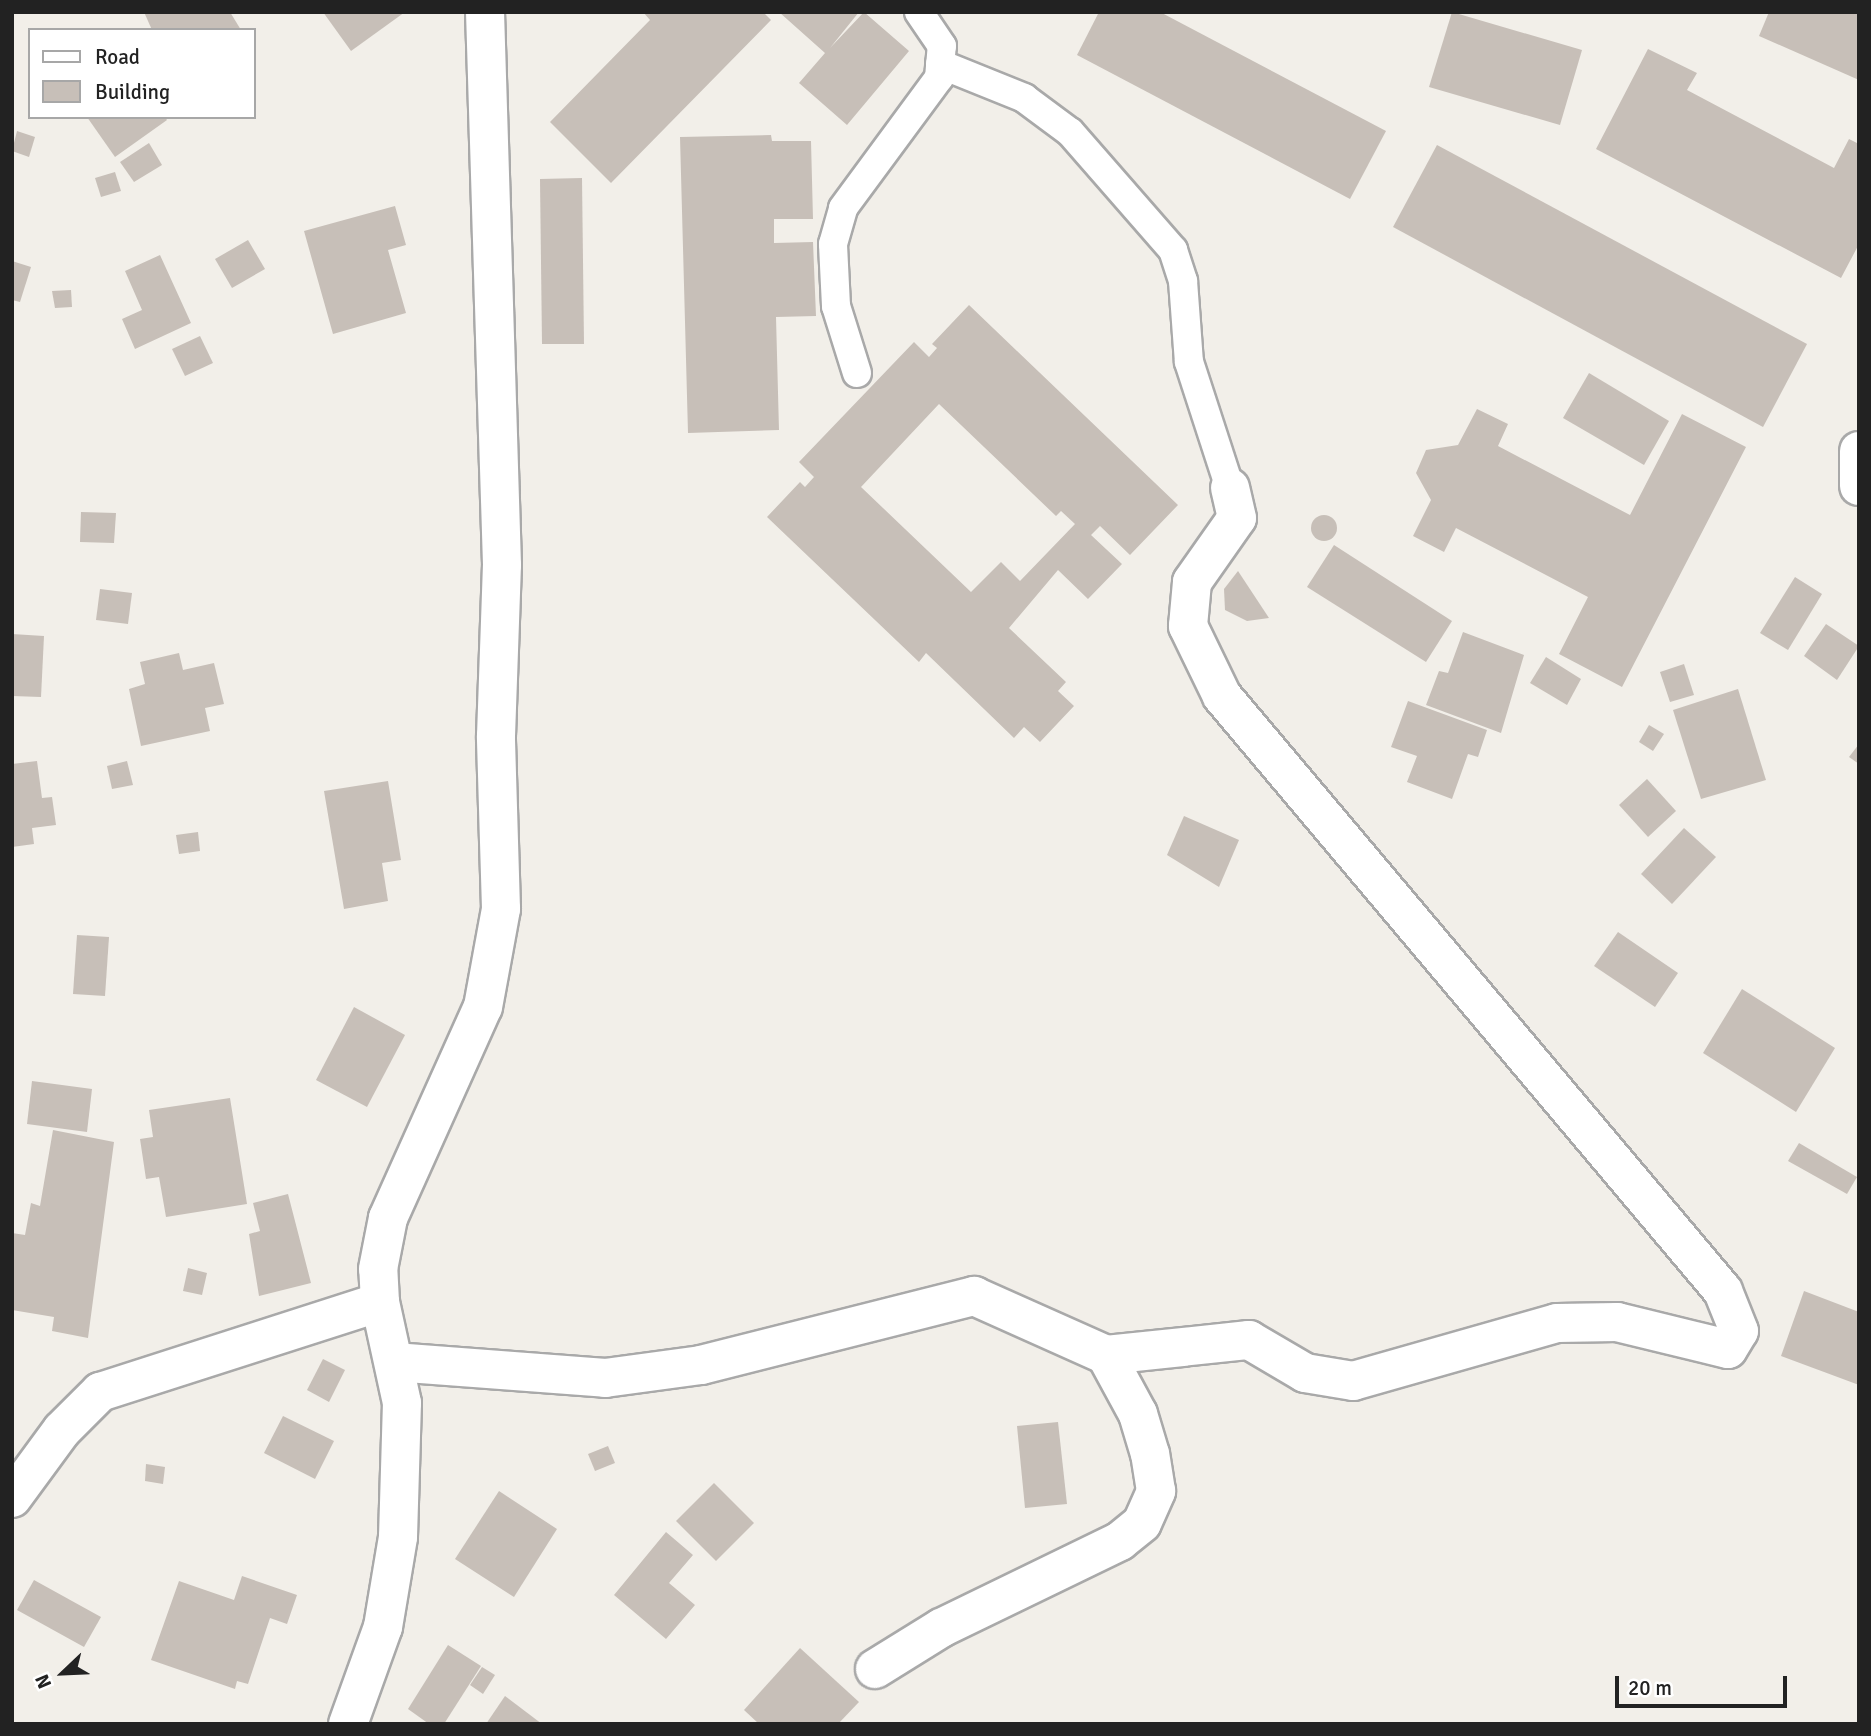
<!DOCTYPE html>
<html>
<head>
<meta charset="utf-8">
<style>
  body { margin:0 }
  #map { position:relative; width:1871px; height:1736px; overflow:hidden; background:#f2efe9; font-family:Signika,sans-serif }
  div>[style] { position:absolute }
  .building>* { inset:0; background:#c7bfb8 }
  .round { border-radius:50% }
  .roads { filter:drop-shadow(2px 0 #a9a9a9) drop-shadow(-2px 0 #a9a9a9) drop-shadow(0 2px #a9a9a9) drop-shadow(0 -2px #a9a9a9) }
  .service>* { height:28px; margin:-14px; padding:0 14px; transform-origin:14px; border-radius:14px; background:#fff }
  .minor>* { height:38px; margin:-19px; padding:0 19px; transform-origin:19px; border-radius:19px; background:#fff }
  span { translate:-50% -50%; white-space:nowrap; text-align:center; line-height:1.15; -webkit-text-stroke:5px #fff; paint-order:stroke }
  .frame { position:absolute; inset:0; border:14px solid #222; pointer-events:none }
  .legend { position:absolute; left:28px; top:28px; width:228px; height:91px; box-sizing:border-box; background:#fff; border:2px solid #a7a7a7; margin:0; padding:9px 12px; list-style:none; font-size:21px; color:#222 }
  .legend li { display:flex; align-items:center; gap:14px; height:35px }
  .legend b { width:35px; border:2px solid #a7a7a7 }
  .north { position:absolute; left:28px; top:1638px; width:70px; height:70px; -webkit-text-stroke:5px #fff; paint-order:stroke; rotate:247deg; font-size:19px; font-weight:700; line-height:28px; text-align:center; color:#222 }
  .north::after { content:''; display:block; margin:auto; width:24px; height:32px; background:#222; clip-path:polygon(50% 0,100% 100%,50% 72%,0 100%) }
  .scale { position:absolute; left:1615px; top:1676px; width:172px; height:32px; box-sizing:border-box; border:4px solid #222; border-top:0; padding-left:9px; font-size:21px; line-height:24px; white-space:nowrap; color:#222; -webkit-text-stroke:5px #fff; paint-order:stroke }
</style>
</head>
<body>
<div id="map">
  <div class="building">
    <i style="clip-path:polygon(144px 12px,230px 12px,241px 30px,152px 30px)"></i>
    <i style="clip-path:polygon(323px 12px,405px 12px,351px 51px)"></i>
    <i style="clip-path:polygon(643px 12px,763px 12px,771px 20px,611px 183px,550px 122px,650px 20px)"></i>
    <i style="clip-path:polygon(779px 12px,859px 12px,830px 48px,864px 12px,909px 51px,847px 125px,799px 83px,825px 53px)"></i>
    <i style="clip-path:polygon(1099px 12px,1160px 12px,1386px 131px,1350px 199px,1077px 55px)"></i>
    <i style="clip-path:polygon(1452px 12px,1582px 50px,1560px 125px,1429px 87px)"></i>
    <i style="clip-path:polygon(1769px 12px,1859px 12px,1859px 80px,1759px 36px)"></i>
    <i style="clip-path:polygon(1648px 49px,1697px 73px,1687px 90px,1834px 168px,1849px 139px,1859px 144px,1859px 244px,1841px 278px,1596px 149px)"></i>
    <i style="clip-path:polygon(87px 117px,165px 117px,167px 120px,115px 157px)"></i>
    <i style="clip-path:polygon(17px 131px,35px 137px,29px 157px,12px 151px)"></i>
    <i style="clip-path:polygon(771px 135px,772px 141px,811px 141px,813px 219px,774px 219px,774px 243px,813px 242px,816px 316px,776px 317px,779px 430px,688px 433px,680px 137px)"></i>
    <i style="clip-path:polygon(149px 143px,162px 165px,134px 182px,120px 162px)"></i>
    <i style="clip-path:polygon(1437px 145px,1807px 344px,1763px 427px,1393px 227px)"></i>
    <i style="clip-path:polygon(115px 172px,121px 191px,101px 197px,95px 178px)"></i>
    <i style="clip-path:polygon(582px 178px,584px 344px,542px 344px,540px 179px)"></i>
    <i style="clip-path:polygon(395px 206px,406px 245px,388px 250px,406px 313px,333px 334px,304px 231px)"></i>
    <i style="clip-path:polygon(248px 240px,265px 269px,232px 288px,215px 259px)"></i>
    <i style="clip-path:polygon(160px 255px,191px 323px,135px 349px,122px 319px,142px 310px,125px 271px)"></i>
    <i style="clip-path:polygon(12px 261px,31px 267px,20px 302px,12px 300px)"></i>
    <i style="clip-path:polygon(71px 290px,72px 307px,55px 308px,52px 291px)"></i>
    <i style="clip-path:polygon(evenodd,969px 305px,1178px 505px,1130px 555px,1100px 526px,1091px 535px,1122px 564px,1088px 599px,1058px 570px,1009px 628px,1066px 682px,1058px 691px,1074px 706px,1040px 742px,1024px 727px,1014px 738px,926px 653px,919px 662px,767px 517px,800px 482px,805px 487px,814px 477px,799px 462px,914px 342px,929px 357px,937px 348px,932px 344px,969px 305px,939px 404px,1056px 516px,1061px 511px,1075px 524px,1020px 581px,1001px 562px,971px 592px,861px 487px,939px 404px)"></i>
    <i style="clip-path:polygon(200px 336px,213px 363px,185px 376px,172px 349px)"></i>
    <i style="clip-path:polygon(1589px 373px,1669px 421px,1644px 465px,1563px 418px)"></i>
    <i style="clip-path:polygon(1477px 409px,1508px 424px,1498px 446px,1630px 515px,1682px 414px,1746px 447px,1622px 687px,1559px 654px,1588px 597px,1456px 528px,1444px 552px,1413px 536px,1431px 500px,1416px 473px,1426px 450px,1458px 445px)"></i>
    <i style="clip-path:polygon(81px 512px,116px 513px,114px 543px,80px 542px)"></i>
    <i class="round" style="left:1311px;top:515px;width:26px;height:26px"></i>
    <i style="clip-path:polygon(1334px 545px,1452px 621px,1426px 662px,1307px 587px)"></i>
    <i style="clip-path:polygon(1238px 571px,1269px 618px,1247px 621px,1225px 610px,1224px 589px)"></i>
    <i style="clip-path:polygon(1795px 577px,1822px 594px,1788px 650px,1760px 633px)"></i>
    <i style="clip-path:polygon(100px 589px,132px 593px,128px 624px,96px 620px)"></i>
    <i style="clip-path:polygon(1826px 624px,1859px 646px,1837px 680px,1804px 656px)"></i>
    <i style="clip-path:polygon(1463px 632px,1524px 655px,1501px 733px,1426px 705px,1439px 671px,1448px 673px)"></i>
    <i style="clip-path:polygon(12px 634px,44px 636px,41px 697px,12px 696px)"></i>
    <i style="clip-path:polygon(179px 653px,183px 670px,214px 663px,224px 704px,205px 708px,210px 731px,141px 746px,129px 689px,145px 684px,140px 662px)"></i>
    <i style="clip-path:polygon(1546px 657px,1581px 679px,1567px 705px,1530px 683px)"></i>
    <i style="clip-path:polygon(1684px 664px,1694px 695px,1670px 702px,1660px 672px)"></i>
    <i style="clip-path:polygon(1738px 689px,1766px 780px,1701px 799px,1673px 710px)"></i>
    <i style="clip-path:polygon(1408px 701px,1487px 730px,1478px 757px,1468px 754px,1452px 799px,1407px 782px,1417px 756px,1391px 747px)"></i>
    <i style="clip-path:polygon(1649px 725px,1664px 734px,1653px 751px,1639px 742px)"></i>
    <i style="clip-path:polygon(1859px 744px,1859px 764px,1849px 757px)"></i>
    <i style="clip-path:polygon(37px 761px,42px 798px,52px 797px,56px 825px,32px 828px,34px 844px,12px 847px,12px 764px)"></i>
    <i style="clip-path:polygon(127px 761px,133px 785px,112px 789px,107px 766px)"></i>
    <i style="clip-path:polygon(1647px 779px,1676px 811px,1648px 837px,1619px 805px)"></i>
    <i style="clip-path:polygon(388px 781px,401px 860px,382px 863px,388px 901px,344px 909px,324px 791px)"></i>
    <i style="clip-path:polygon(1184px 816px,1239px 840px,1219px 887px,1167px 855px)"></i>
    <i style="clip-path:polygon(1684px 828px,1716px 857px,1672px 904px,1641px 874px)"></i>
    <i style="clip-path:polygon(198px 832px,200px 851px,179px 854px,176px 835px)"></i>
    <i style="clip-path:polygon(1618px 932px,1678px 973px,1655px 1007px,1594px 966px)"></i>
    <i style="clip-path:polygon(77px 935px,109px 937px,105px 996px,73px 994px)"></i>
    <i style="clip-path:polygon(1742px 989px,1835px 1048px,1796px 1112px,1703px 1053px)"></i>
    <i style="clip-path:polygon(354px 1007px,405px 1035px,367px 1107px,316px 1080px)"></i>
    <i style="clip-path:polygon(32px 1081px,92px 1089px,87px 1132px,27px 1124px)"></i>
    <i style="clip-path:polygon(230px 1098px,247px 1204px,166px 1217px,159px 1177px,146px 1179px,140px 1139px,153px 1137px,149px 1110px)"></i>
    <i style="clip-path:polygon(53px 1130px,114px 1142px,88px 1338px,52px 1331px,54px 1317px,12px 1310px,12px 1233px,25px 1235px,31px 1203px,40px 1206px)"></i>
    <i style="clip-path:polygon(1799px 1143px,1857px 1177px,1847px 1194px,1788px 1161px)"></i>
    <i style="clip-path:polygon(288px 1194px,311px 1283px,259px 1296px,249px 1234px,260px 1231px,253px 1203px)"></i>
    <i style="clip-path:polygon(188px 1268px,207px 1273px,202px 1295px,183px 1291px)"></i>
    <i style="clip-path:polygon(1804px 1291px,1859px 1312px,1859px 1385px,1781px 1356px)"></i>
    <i style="clip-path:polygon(323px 1359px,345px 1370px,329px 1402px,307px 1390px)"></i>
    <i style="clip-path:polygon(283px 1416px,334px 1441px,315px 1479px,264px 1453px)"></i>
    <i style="clip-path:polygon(1058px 1422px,1067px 1504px,1025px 1508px,1017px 1426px)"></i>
    <i style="clip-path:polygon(608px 1446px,615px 1463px,595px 1471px,588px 1454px)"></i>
    <i style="clip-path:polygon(146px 1464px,165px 1467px,163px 1484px,145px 1481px)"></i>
    <i style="clip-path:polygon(714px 1483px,754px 1523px,716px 1561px,676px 1521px)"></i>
    <i style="clip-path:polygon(499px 1491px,557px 1529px,514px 1597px,455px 1559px)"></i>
    <i style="clip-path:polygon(666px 1532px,693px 1555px,669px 1583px,695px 1605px,666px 1639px,614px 1595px)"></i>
    <i style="clip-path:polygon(242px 1576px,297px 1595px,287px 1624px,270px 1618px,248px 1684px,237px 1681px,235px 1689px,151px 1660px,179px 1581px,234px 1600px)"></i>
    <i style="clip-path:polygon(34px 1580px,101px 1617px,84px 1647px,17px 1610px)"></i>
    <i style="clip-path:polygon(448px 1645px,481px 1666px,444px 1724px,429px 1724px,408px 1709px)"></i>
    <i style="clip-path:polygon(800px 1648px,859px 1702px,838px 1724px,759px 1724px,744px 1710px)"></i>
    <i style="clip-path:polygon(482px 1667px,495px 1675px,483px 1694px,470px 1685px)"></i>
    <i style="clip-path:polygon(505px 1696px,542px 1724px,486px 1724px)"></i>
  </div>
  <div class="roads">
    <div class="service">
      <i style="left:940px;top:64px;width:91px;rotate:22deg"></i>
      <i style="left:1024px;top:98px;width:57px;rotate:36.5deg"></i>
      <i style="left:1070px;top:132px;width:157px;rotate:48.9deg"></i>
      <i style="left:1173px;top:250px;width:33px;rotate:72deg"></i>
      <i style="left:1183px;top:281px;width:81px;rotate:85.8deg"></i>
      <i style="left:1189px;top:362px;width:133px;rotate:72deg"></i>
      <i style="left:857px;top:373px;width:70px;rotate:-107.4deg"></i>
      <i style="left:836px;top:306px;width:62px;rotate:-92.8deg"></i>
      <i style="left:833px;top:244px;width:37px;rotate:-74deg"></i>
      <i style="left:843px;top:208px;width:162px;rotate:-53.6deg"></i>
      <i style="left:939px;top:78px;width:32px;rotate:-85deg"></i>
      <i style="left:942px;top:46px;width:41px;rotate:-124.1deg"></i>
    </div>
    <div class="minor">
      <i style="left:1859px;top:451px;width:35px;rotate:90deg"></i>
      <i style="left:394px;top:1362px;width:212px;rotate:4.3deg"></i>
      <i style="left:605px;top:1378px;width:97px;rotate:-7.7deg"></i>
      <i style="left:701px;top:1365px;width:282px;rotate:-14.2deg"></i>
      <i style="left:974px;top:1296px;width:145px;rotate:24.1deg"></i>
      <i style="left:1106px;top:1355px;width:144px;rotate:-6deg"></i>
      <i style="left:1249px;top:1340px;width:65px;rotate:30.5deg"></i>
      <i style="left:1305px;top:1373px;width:49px;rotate:9.5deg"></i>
      <i style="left:1353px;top:1381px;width:212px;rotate:-15.9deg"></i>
      <i style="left:1557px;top:1323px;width:60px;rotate:-1deg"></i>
      <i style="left:1617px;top:1322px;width:114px;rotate:13.7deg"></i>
      <i style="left:1728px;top:1349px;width:21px;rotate:-59deg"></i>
      <i style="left:1739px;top:1331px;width:43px;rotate:-111.8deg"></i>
      <i style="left:1723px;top:1291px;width:778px;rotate:-130.1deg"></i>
      <i style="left:1222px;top:696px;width:78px;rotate:-115.9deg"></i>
      <i style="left:1188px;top:626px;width:44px;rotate:-84.8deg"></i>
      <i style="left:1192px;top:582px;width:78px;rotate:-54.9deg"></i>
      <i style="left:1237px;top:518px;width:31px;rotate:-103deg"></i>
      <i style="left:12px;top:1498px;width:84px;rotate:-53.7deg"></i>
      <i style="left:62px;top:1430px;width:54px;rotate:-45deg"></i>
      <i style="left:100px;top:1392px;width:294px;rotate:-17.8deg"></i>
      <i style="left:380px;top:1302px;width:33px;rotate:-93deg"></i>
      <i style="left:378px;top:1269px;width:52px;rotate:-78.9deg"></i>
      <i style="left:388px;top:1218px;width:231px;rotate:-65.8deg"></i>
      <i style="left:483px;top:1007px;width:100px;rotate:-79.6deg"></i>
      <i style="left:501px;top:909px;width:173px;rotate:-91.7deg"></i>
      <i style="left:496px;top:736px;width:171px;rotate:-88deg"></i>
      <i style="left:502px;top:565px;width:553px;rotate:-91.76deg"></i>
      <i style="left:875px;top:1669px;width:78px;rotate:-31.8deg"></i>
      <i style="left:941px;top:1628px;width:199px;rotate:-25.9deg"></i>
      <i style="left:1120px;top:1541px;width:28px;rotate:-39deg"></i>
      <i style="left:1142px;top:1523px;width:35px;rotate:-66deg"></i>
      <i style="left:1156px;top:1491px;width:37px;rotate:-99deg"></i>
      <i style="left:1150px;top:1454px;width:42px;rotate:-106.7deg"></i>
      <i style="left:1138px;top:1414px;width:67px;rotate:-118.5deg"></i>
      <i style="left:348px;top:1724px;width:103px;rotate:-70.2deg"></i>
      <i style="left:383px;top:1627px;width:91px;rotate:-80.5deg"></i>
      <i style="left:398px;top:1537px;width:134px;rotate:-88.3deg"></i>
      <i style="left:402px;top:1403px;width:103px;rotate:-102.3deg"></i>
    </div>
  </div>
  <div class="frame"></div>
  <ul class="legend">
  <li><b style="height:9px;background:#fff"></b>Road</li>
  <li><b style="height:19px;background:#c7bfb8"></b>Building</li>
  </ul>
  <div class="north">N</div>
  <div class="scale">20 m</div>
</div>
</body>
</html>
